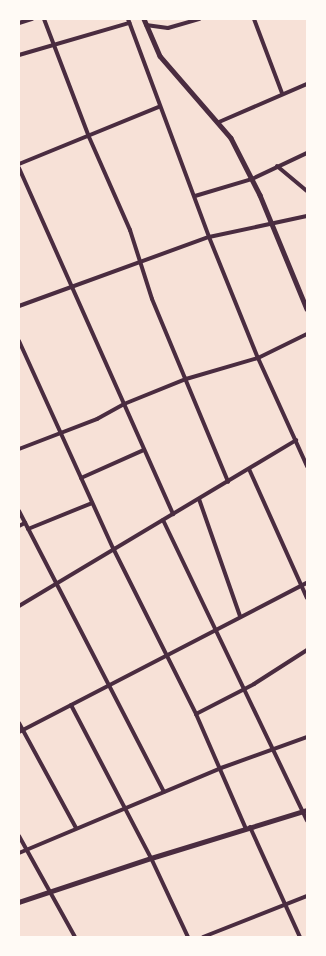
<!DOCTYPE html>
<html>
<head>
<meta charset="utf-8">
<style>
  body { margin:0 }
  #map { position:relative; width:326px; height:956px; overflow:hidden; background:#f7e1d7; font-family:"Varela Round",sans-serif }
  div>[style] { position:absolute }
  .minor>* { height:4px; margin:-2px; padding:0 2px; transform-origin:2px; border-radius:2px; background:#4a2c40 }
  .tertiary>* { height:4.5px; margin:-2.25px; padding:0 2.25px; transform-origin:2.25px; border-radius:2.25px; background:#4a2c40 }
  span { translate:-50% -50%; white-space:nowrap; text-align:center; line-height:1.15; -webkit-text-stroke:3px #fffaf5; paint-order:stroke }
  .frame { position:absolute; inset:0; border:20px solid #fffaf5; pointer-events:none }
</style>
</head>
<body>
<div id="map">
  <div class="minor">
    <i style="left:44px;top:19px;width:126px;rotate:69.1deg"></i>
    <i style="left:89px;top:137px;width:102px;rotate:66.2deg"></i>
    <i style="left:130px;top:230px;width:72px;rotate:72.3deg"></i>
    <i style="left:152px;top:299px;width:198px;rotate:67.4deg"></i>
    <i style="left:128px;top:19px;width:233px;rotate:69.6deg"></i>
    <i style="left:209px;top:237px;width:131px;rotate:68deg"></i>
    <i style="left:258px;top:358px;width:119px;rotate:65.6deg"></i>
    <i style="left:254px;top:19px;width:79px;rotate:69.3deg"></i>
    <i style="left:19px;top:23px;width:14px;rotate:-17deg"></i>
    <i style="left:146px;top:25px;width:22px;rotate:8deg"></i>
    <i style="left:168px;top:28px;width:33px;rotate:-16deg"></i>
    <i style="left:19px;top:55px;width:115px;rotate:-16.2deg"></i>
    <i style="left:219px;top:122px;width:96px;rotate:-23.4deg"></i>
    <i style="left:19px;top:164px;width:151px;rotate:-22.2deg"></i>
    <i style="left:277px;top:166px;width:39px;rotate:40deg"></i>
    <i style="left:19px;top:168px;width:379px;rotate:66deg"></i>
    <i style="left:195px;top:196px;width:59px;rotate:-16.6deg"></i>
    <i style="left:252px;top:179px;width:61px;rotate:-25.3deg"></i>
    <i style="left:19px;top:306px;width:202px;rotate:-20deg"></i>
    <i style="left:209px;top:237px;width:100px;rotate:-12.1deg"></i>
    <i style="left:19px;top:341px;width:227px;rotate:65.6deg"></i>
    <i style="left:113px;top:548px;width:186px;rotate:63.4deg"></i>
    <i style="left:196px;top:714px;width:125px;rotate:66.5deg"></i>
    <i style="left:19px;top:449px;width:84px;rotate:-21deg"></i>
    <i style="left:97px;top:419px;width:31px;rotate:-29deg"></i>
    <i style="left:124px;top:404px;width:67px;rotate:-22deg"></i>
    <i style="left:186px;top:379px;width:75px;rotate:-16.3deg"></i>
    <i style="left:258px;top:358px;width:55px;rotate:-26.1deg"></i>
    <i style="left:249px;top:469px;width:141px;rotate:65.8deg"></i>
    <i style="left:81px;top:478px;width:69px;rotate:-24deg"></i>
    <i style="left:199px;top:499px;width:124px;rotate:70.7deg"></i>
    <i style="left:19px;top:511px;width:316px;rotate:62.7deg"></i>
    <i style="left:163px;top:520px;width:333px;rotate:64.4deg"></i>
    <i style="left:19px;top:526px;width:7px;rotate:-27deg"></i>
    <i style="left:28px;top:529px;width:69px;rotate:-22.1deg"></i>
    <i style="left:19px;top:606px;width:323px;rotate:-30.9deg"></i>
    <i style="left:71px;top:705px;width:173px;rotate:62.4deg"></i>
    <i style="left:151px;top:858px;width:87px;rotate:64.9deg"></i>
    <i style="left:196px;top:714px;width:65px;rotate:-27.3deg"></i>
    <i style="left:254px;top:684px;width:63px;rotate:-32.7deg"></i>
    <i style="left:19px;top:723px;width:119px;rotate:61.5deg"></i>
    <i style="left:19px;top:732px;width:324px;rotate:-27.4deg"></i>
    <i style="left:250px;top:827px;width:121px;rotate:65.6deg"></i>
    <i style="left:19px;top:836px;width:115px;rotate:61deg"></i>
    <i style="left:19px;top:853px;width:219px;rotate:-22.8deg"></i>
    <i style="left:221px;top:768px;width:91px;rotate:-19.8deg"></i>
    <i style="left:203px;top:937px;width:112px;rotate:-21.5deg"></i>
  </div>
  <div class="tertiary">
    <i style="left:144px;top:19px;width:40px;rotate:66.6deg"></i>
    <i style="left:160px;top:56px;width:108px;rotate:49.1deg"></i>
    <i style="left:231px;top:138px;width:64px;rotate:63deg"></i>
    <i style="left:260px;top:195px;width:123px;rotate:67.6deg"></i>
    <i style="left:19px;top:902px;width:139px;rotate:-18.4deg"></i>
    <i style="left:151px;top:858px;width:163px;rotate:-17.1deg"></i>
  </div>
  <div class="frame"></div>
</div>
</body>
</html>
